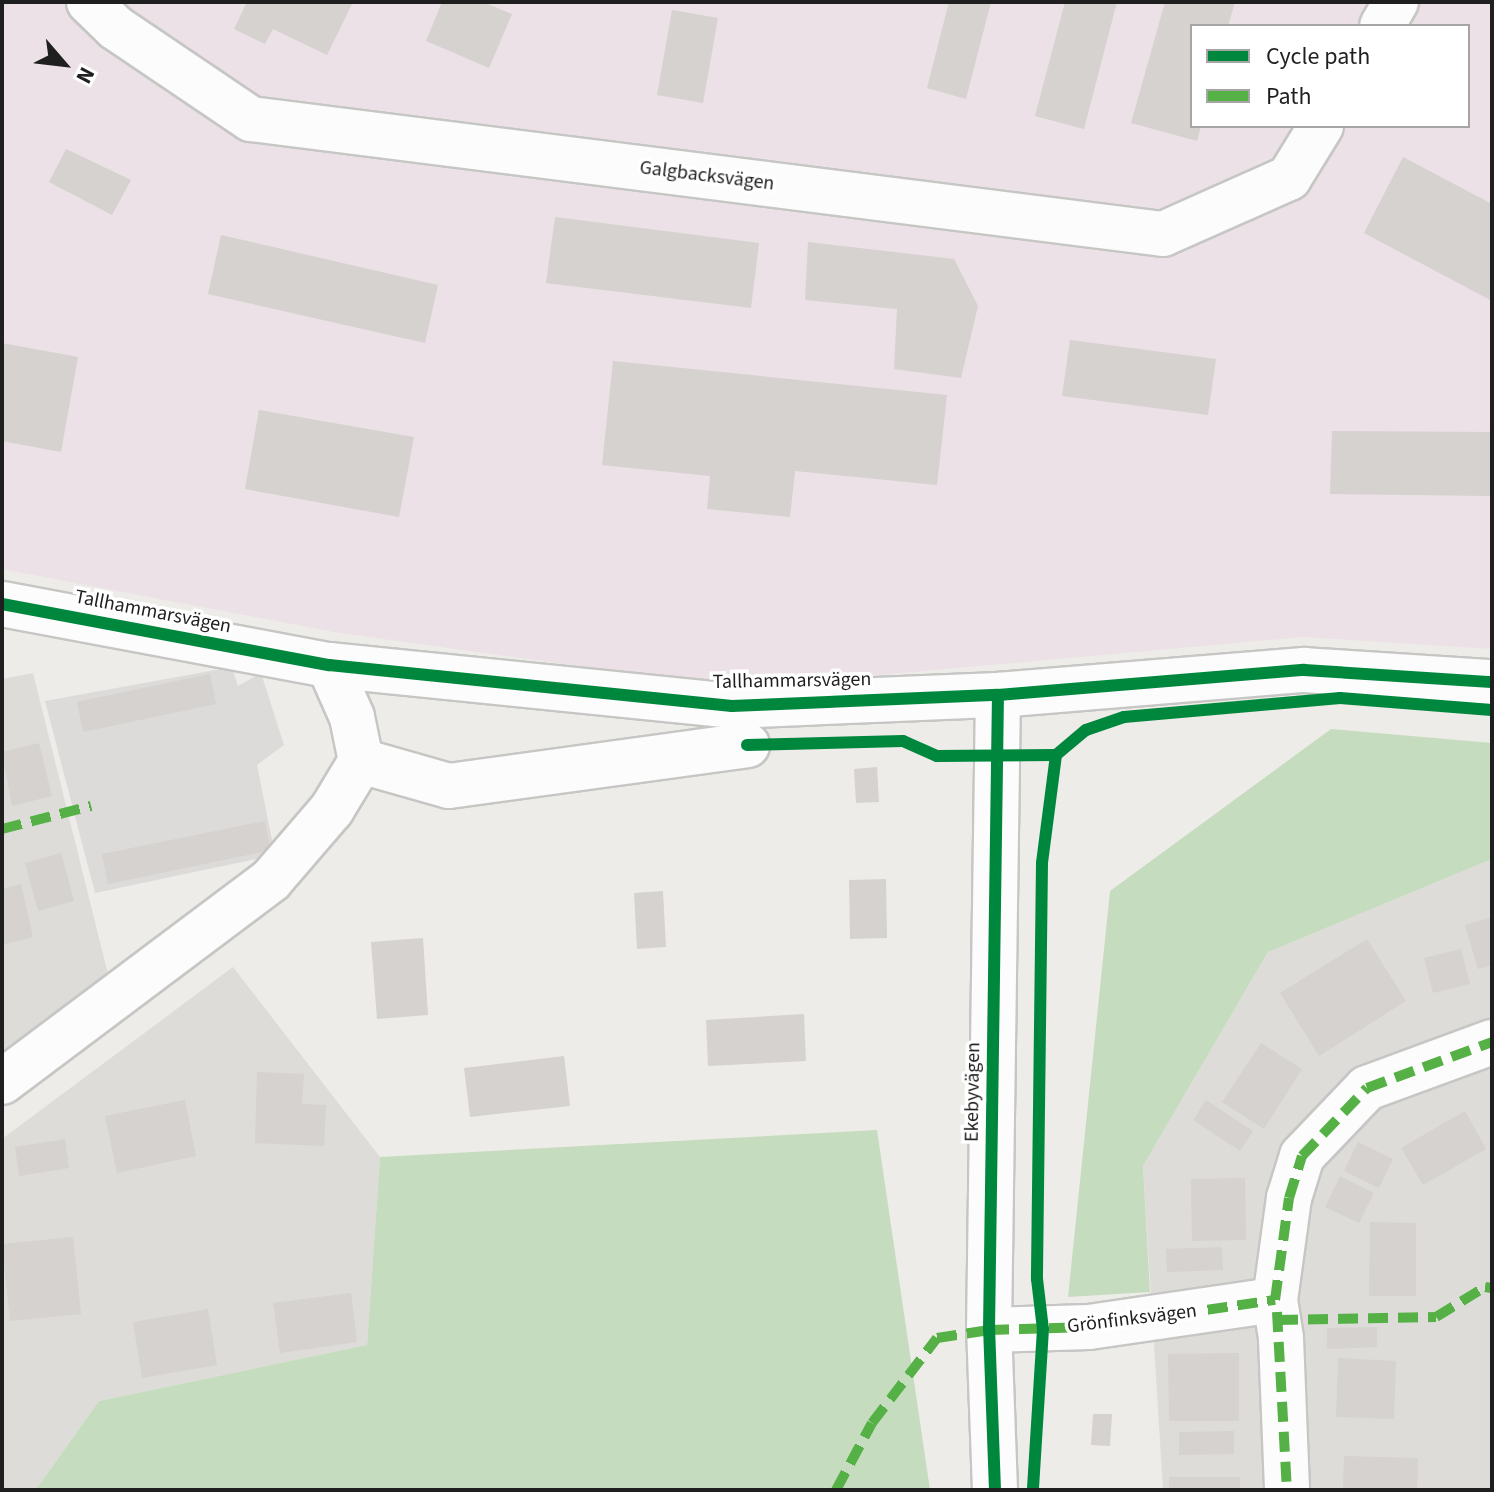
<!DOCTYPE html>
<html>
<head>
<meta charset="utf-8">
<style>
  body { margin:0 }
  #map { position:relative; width:1494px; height:1492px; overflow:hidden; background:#eeece8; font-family:"Source Sans 3",sans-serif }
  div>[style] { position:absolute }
  .residential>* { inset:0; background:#dddcd9 }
  .industrial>* { inset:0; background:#ebe1e6 }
  .religious>* { inset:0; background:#dcdbd9 }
  .forest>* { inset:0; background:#c6dcbe }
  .building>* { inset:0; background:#d5d2cf }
  .roads { filter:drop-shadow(2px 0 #c6c6c4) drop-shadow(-2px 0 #c6c6c4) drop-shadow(0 2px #c6c6c4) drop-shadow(0 -2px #c6c6c4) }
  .street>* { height:44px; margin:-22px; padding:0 22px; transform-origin:22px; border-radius:22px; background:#fcfcfc }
  .quiet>* { height:10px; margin-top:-5px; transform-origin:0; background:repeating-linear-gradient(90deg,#55b145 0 20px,transparent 0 30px) }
  .cycleway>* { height:12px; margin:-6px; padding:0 6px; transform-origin:6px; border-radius:6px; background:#00873e }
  span { translate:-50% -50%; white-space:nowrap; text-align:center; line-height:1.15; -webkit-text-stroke:7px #fff; paint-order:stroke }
  .street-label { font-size:20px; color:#1f1f1f }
  .frame { position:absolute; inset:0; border:4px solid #1f1f1f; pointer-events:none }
  .legend { position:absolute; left:1190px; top:24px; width:280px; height:104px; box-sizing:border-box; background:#fff; border:2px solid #a5a5a5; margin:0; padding:10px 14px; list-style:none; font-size:24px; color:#1f1f1f }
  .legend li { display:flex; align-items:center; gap:16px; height:40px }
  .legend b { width:40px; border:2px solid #a5a5a5 }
  .north { position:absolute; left:24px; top:24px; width:80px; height:80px; -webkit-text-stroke:6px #fff; paint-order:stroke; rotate:118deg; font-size:22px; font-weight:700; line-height:32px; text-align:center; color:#1f1f1f }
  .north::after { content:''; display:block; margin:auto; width:28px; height:36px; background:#1f1f1f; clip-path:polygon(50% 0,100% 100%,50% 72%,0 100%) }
</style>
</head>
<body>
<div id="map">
  <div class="residential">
    <i style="clip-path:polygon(33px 673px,109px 978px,2px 1061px,2px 679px)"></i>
    <i style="clip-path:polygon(1492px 859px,1492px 1490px,1163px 1490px,1143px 1166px,1268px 952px)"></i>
    <i style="clip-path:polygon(233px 967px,380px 1157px,367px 1345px,99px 1401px,37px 1488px,2px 1488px,2px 1139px)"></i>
  </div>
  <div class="industrial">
    <i style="clip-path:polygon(evenodd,2px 2px,1492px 2px,1492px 649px,1303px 637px,734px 688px,334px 632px,2px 569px,2px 2px,1192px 26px,1468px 26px,1468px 126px,1192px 126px,1192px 26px)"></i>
  </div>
  <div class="religious">
    <i style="clip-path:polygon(232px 667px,238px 686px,261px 673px,284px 745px,257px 765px,275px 855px,95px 893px,45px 701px)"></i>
  </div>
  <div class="forest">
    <i style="clip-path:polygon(1331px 729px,1492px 743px,1492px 859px,1268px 952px,1143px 1166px,1150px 1292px,1068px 1297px,1110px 891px)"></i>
    <i style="clip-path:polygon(877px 1130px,930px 1490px,2px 1490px,37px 1488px,99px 1401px,367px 1345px,380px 1157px)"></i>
  </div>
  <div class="building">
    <i style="clip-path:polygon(247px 2px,353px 2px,327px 55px,273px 29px,265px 44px,234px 29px)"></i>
    <i style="clip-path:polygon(442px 2px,483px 2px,512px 14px,489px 68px,426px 41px)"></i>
    <i style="clip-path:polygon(949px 2px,991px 2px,966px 99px,927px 88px)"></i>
    <i style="clip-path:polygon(1065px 2px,1117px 2px,1084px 129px,1035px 116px)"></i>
    <i style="clip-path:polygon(1165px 2px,1235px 2px,1228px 26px,1192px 26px,1192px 126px,1201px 126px,1197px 141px,1131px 123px)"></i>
    <i style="clip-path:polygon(672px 10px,718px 18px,703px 103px,657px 95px)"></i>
    <i style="clip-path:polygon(66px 149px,131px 180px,112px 215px,49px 182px)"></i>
    <i style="clip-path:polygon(1403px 157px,1492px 204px,1492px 301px,1364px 233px)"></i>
    <i style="clip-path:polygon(555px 217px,759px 243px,751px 308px,546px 283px)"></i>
    <i style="clip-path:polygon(221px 235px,438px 285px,425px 343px,208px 294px)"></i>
    <i style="clip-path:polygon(808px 242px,954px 259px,978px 306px,961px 378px,894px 369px,897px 309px,805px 300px)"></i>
    <i style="clip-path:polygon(1070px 340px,1216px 359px,1208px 415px,1062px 396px)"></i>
    <i style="clip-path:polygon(2px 343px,78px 357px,61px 452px,2px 441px)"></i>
    <i style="clip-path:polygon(613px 361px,947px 395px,937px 485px,795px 471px,790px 517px,707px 509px,710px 476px,602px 465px)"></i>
    <i style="clip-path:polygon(259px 410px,414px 437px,399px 517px,245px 489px)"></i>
    <i style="clip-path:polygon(1332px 431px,1492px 432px,1492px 496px,1330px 494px)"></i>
    <i style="clip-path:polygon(210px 674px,216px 704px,83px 732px,77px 702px)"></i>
    <i style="clip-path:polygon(39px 743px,52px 796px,12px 806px,2px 752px)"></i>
    <i style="clip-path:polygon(877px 767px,879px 802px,856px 803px,854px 769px)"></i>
    <i style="clip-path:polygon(265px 821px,271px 850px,108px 884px,102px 854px)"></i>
    <i style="clip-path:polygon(61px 853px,74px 901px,38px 911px,25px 863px)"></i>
    <i style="clip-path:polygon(886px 879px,887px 938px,850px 939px,849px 880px)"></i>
    <i style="clip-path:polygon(21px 884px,33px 937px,2px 945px,2px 889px)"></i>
    <i style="clip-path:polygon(663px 891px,666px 947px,637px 949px,634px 893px)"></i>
    <i style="clip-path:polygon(1492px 917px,1492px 965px,1478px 969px,1465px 925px)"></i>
    <i style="clip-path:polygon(423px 938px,428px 1015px,377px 1019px,371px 942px)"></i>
    <i style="clip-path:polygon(1367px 939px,1406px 1001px,1319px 1056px,1280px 993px)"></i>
    <i style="clip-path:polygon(1461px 949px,1470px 984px,1433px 993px,1424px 958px)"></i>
    <i style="clip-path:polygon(804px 1014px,806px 1061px,708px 1066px,706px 1020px)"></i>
    <i style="clip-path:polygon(1261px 1043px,1302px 1069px,1264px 1129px,1222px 1102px)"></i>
    <i style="clip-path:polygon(564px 1056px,570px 1106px,470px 1117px,464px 1068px)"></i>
    <i style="clip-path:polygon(257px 1072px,304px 1074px,302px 1104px,326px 1105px,324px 1146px,255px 1143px)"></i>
    <i style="clip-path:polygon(185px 1100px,196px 1156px,117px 1173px,105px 1116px)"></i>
    <i style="clip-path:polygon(1206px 1100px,1253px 1131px,1240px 1151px,1193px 1120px)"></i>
    <i style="clip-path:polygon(1465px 1111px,1486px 1149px,1423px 1185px,1401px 1148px)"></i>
    <i style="clip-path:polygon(65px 1139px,69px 1168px,19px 1176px,15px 1147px)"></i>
    <i style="clip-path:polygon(1358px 1142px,1393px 1159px,1379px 1188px,1344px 1171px)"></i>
    <i style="clip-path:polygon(1340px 1176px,1374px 1193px,1359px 1223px,1325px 1207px)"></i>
    <i style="clip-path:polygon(1245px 1178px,1246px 1240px,1192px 1241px,1191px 1179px)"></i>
    <i style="clip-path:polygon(1370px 1222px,1416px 1223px,1416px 1296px,1369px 1296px)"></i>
    <i style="clip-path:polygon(73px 1237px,81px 1314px,10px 1321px,2px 1244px)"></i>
    <i style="clip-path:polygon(1222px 1247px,1223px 1270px,1167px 1272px,1166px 1249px)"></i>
    <i style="clip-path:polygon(351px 1293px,357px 1342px,280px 1353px,273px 1303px)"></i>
    <i style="clip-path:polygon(208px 1309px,217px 1365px,142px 1378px,133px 1322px)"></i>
    <i style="clip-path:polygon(1377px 1327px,1377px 1347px,1327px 1349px,1327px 1328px)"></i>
    <i style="clip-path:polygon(1239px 1353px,1239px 1421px,1169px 1421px,1168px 1354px)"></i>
    <i style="clip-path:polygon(1338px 1358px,1396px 1361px,1394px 1419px,1336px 1417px)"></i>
    <i style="clip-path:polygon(1093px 1414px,1112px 1414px,1110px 1446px,1091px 1445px)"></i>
    <i style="clip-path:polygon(1234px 1431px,1234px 1454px,1179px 1455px,1179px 1432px)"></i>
    <i style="clip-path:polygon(1344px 1456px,1418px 1458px,1417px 1490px,1343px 1490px)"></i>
    <i style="clip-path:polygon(1169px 1477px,1240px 1477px,1240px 1490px,1169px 1490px)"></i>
  </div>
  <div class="roads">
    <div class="street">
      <i style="left:89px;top:2px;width:37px;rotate:44deg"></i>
      <i style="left:116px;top:28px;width:163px;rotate:34deg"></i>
      <i style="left:251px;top:119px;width:919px;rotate:7.19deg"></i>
      <i style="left:1163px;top:234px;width:138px;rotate:-24deg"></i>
      <i style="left:1289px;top:178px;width:61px;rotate:-58.4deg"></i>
      <i style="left:1382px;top:26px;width:28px;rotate:-60deg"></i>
      <i style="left:2px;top:604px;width:333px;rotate:10.6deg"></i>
      <i style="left:329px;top:665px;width:405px;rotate:5.8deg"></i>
      <i style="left:732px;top:706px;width:266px;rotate:-2.4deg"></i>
      <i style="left:998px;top:695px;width:307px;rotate:-4.7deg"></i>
      <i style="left:1304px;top:670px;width:188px;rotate:3.7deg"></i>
      <i style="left:361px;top:761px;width:91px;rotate:15.9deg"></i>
      <i style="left:449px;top:786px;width:301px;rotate:-7.8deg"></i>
      <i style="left:2px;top:1082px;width:336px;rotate:-36.9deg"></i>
      <i style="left:271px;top:880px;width:94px;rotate:-49.3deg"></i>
      <i style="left:332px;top:809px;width:56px;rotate:-58.9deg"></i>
      <i style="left:361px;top:761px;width:45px;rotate:-101.6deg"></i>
      <i style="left:352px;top:717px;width:57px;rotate:-113.9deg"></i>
      <i style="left:1275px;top:1300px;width:39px;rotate:81deg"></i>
      <i style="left:1281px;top:1339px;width:151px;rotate:87.7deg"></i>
      <i style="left:989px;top:1330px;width:100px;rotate:-1.7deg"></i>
      <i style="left:1089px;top:1327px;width:188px;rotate:-8.3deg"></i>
      <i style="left:1275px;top:1300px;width:103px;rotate:-82.2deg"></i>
      <i style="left:1289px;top:1198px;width:44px;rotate:-72.8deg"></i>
      <i style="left:1302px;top:1156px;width:94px;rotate:-46.3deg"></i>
      <i style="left:1367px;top:1088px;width:133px;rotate:-20.2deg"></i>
      <i style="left:995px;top:1490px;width:160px;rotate:-92.1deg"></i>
      <i style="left:989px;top:1330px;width:635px;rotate:-89.19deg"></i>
    </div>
  </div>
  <div class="quiet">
    <i style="left:2px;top:829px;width:92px;rotate:-14.5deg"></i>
    <i style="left:1277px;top:1312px;width:178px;rotate:86.8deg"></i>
    <i style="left:1278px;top:1320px;width:158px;rotate:-1.1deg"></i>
    <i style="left:1436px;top:1317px;width:57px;rotate:-31.5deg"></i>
    <i style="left:1485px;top:1287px;width:7px;rotate:8deg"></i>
    <i style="left:836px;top:1490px;width:76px;rotate:-61.8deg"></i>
    <i style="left:872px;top:1423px;width:107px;rotate:-52.6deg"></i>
    <i style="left:937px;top:1338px;width:53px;rotate:-8.7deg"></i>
    <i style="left:989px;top:1330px;width:100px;rotate:-1.7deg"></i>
    <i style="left:1089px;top:1327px;width:188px;rotate:-8.3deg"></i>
    <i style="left:1275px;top:1300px;width:103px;rotate:-82.2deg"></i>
    <i style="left:1289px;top:1198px;width:44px;rotate:-72.8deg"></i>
    <i style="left:1302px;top:1156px;width:94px;rotate:-46.3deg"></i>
    <i style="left:1367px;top:1088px;width:133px;rotate:-20.2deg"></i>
  </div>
  <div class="cycleway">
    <i style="left:2px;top:604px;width:333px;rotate:10.6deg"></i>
    <i style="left:329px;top:665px;width:405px;rotate:5.8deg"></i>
    <i style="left:732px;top:706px;width:266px;rotate:-2.4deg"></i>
    <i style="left:998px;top:695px;width:307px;rotate:-4.7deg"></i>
    <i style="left:1304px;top:670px;width:188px;rotate:3.7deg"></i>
    <i style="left:747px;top:745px;width:156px;rotate:-1.5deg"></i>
    <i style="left:903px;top:741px;width:37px;rotate:24deg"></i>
    <i style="left:937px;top:756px;width:119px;rotate:-0.5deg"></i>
    <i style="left:1056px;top:755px;width:109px;rotate:97.4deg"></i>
    <i style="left:1042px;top:863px;width:416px;rotate:90.7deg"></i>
    <i style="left:1037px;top:1279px;width:50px;rotate:83.2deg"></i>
    <i style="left:1043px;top:1329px;width:161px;rotate:93.6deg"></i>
    <i style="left:1056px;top:755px;width:39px;rotate:-40deg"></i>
    <i style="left:1086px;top:730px;width:40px;rotate:-18.9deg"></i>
    <i style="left:1124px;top:717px;width:217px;rotate:-5deg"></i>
    <i style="left:1340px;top:698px;width:152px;rotate:4.5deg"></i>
    <i style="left:995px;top:1490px;width:160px;rotate:-92.1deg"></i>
    <i style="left:989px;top:1330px;width:635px;rotate:-89.19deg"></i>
  </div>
  <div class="street-label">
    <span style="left:707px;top:176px;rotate:7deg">Galgbacksvägen</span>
    <span style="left:153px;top:612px;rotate:11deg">Tallhammarsvägen</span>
    <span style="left:792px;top:681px;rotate:-1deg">Tallhammarsvägen</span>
    <span style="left:973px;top:1092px;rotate:-89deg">Ekebyvägen</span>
    <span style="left:1132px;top:1319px;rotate:-7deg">Grönfinksvägen</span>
  </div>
  <div class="frame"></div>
  <ul class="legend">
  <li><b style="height:10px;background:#00873e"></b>Cycle path</li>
  <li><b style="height:10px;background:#55b145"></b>Path</li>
  </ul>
  <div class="north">N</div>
</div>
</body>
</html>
